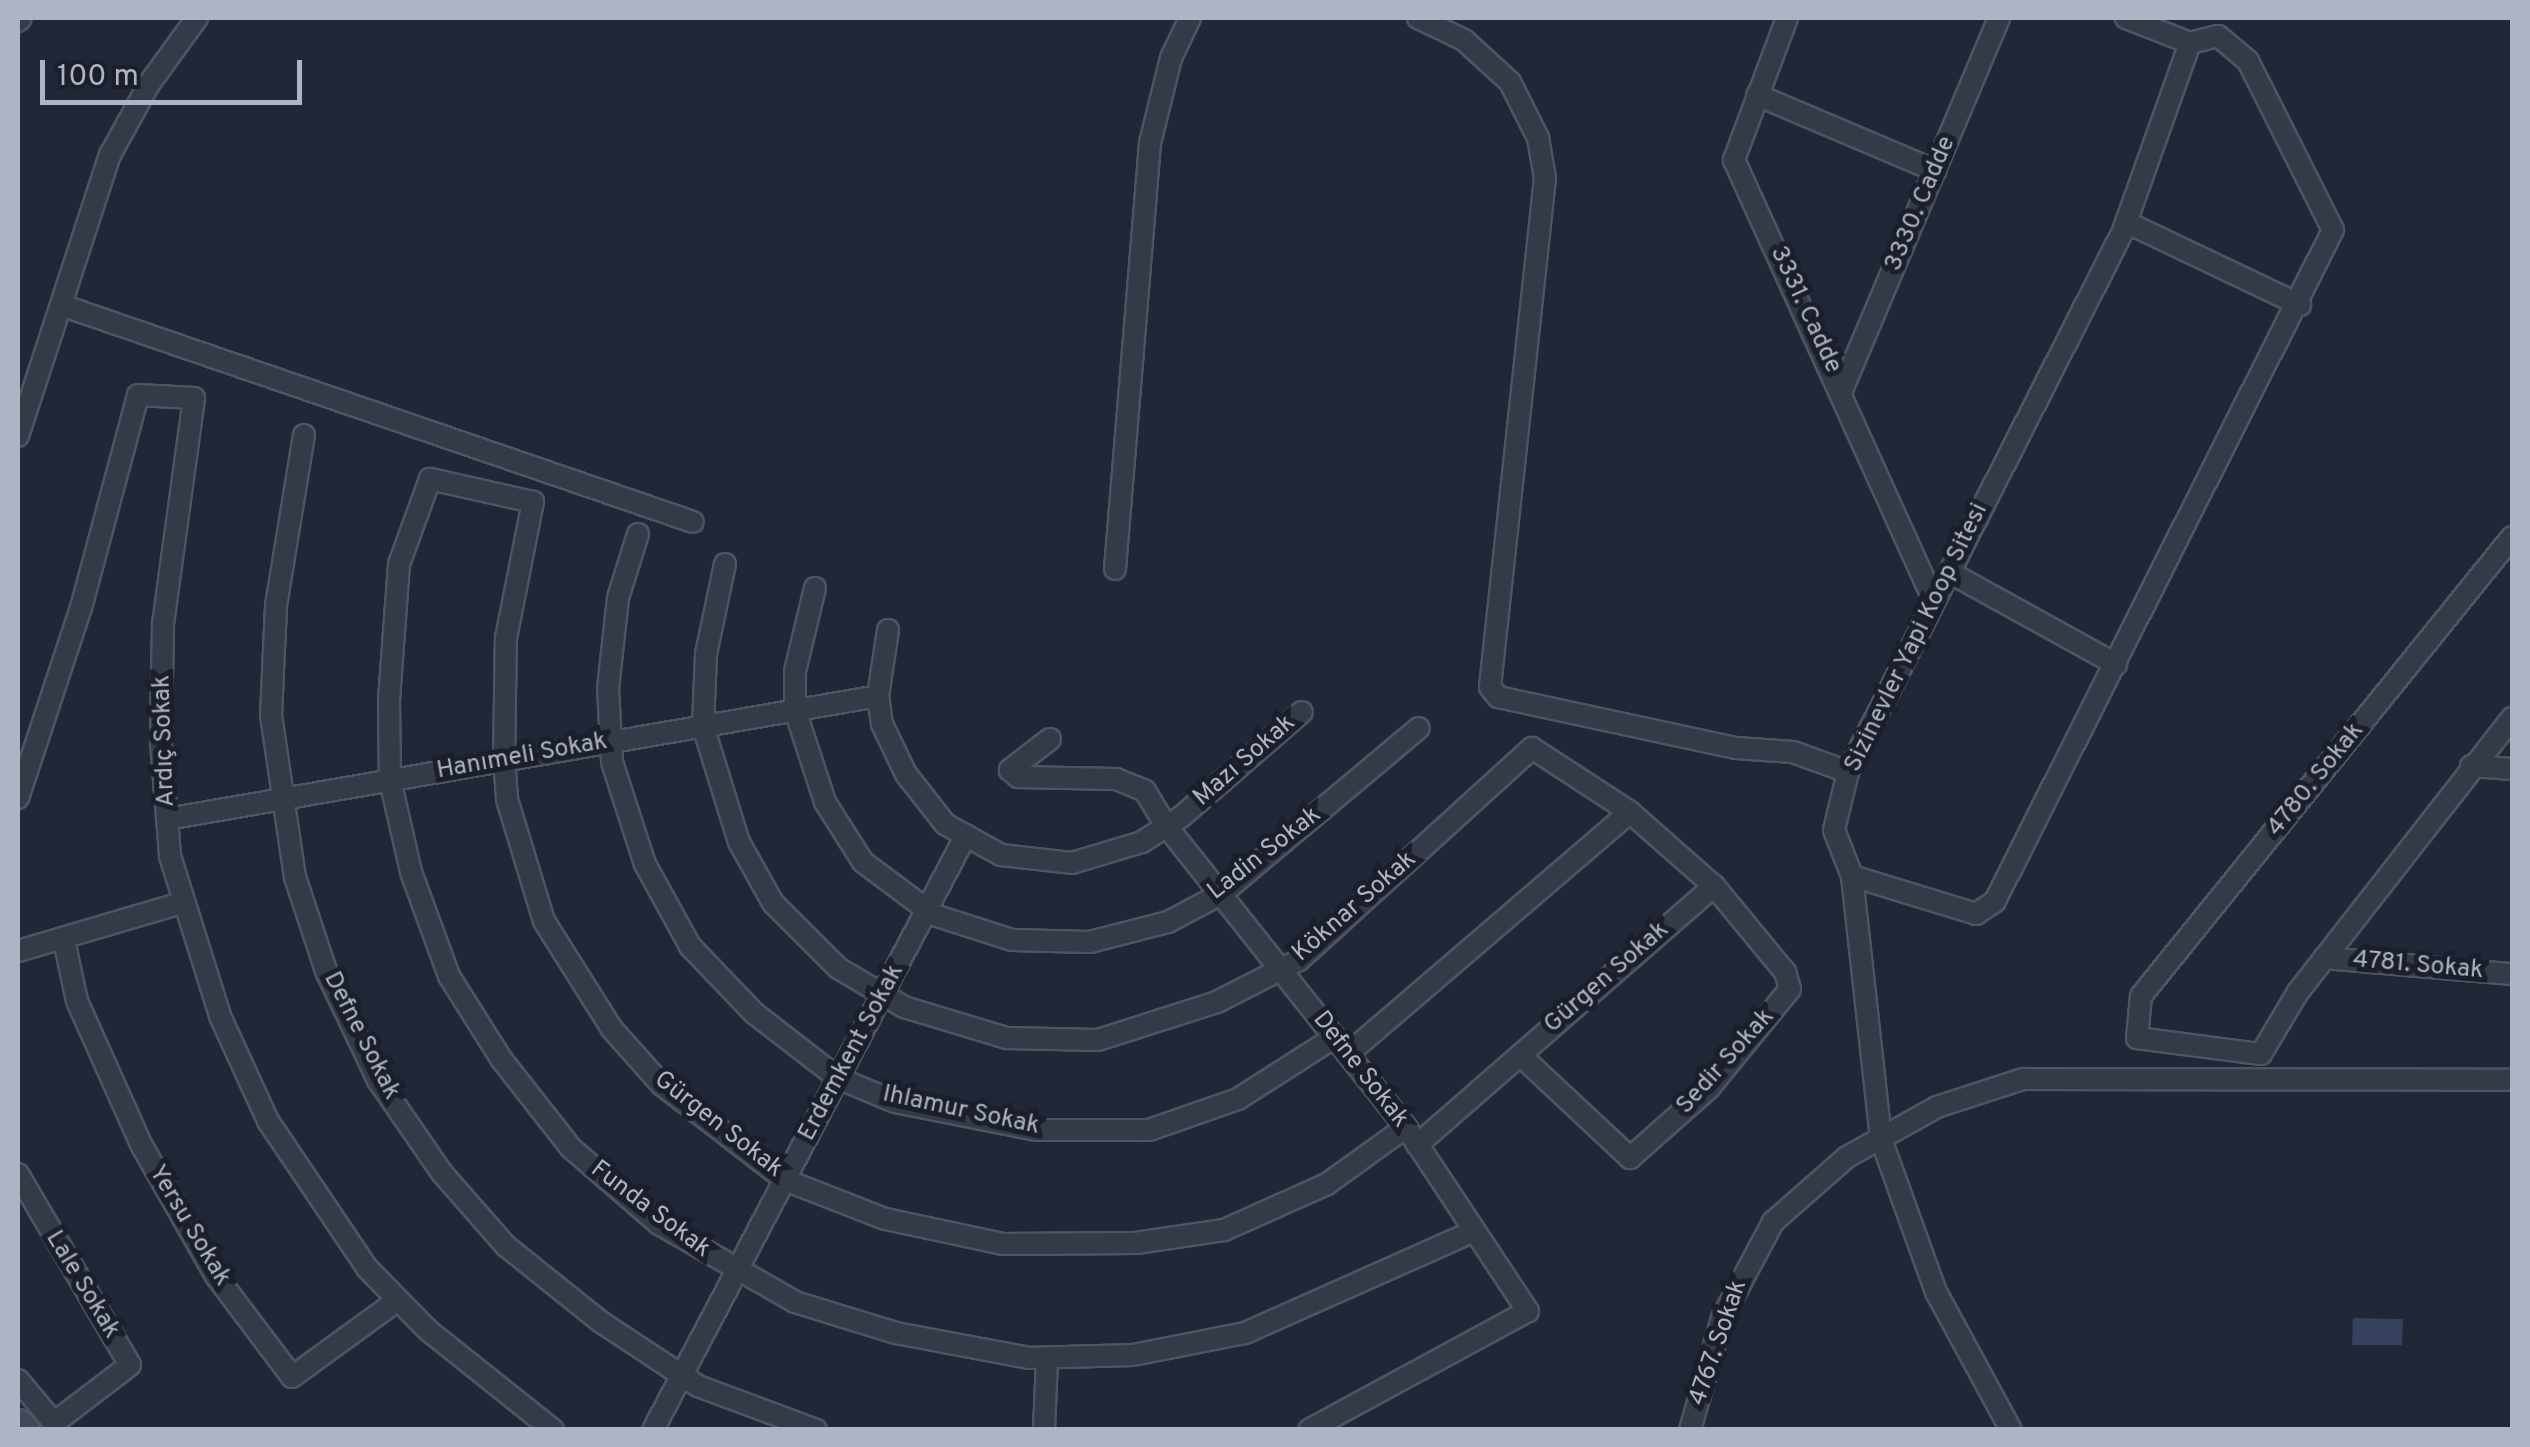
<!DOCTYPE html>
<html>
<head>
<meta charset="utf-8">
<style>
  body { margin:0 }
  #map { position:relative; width:2530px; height:1447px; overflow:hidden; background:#212736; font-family:Overpass,sans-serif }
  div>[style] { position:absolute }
  .water>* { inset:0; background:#35415d }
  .roads { filter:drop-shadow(2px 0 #4e5462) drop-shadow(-2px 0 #4e5462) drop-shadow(0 2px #4e5462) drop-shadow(0 -2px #4e5462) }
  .minor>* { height:20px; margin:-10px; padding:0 10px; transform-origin:10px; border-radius:10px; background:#343a47 }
  .secondary>* { height:28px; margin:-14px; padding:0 14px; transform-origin:14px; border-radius:14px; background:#42485a }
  span { translate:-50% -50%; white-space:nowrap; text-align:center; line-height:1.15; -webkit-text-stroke:10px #1a1f2b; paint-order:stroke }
  .street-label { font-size:25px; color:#aeb4c4 }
  .frame { position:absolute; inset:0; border:20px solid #aeb4c4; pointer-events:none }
  .scale { position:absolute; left:40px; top:60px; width:262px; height:45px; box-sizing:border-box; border:5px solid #aeb4c4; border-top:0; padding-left:12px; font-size:30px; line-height:35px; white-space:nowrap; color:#aeb4c4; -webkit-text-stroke:8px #1a1f2b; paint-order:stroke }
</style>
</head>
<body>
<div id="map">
  <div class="water">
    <i style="clip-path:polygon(2353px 1318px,2403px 1319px,2402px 1345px,2352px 1345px)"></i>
  </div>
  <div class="roads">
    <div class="minor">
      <i style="left:1418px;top:18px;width:51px;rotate:25.6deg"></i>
      <i style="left:1464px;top:40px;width:62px;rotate:42.4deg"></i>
      <i style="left:1510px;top:82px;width:63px;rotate:63.4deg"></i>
      <i style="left:1538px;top:138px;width:41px;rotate:80.1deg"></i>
      <i style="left:1545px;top:178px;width:512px;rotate:96.17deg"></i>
      <i style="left:1490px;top:687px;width:13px;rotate:51deg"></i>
      <i style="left:1498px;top:697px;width:243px;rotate:12.1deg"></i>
      <i style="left:1736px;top:748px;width:57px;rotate:4deg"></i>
      <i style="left:1793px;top:752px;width:59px;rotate:20deg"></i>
      <i style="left:1787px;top:18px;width:152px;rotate:110.5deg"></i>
      <i style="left:1734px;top:160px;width:484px;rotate:65.6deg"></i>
      <i style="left:18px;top:21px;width:4px;rotate:-45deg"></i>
      <i style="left:1757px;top:95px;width:194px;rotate:23deg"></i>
      <i style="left:2126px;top:222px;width:193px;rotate:25.5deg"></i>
      <i style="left:61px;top:305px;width:668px;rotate:18.95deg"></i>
      <i style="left:1842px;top:390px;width:404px;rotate:-67.1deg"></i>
      <i style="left:304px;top:435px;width:173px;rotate:99.3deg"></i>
      <i style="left:276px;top:606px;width:109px;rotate:92.6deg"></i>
      <i style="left:271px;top:715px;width:164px;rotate:81.6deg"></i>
      <i style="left:295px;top:877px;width:99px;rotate:71.7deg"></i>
      <i style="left:326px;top:971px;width:121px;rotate:64.5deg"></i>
      <i style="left:378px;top:1080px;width:113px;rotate:55.5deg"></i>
      <i style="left:442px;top:1173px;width:97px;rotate:48.8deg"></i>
      <i style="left:506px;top:1246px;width:122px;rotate:38.7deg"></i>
      <i style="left:601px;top:1322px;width:116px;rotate:33.4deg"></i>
      <i style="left:698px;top:1386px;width:126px;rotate:20.4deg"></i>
      <i style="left:18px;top:436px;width:296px;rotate:-71.9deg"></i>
      <i style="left:110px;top:155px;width:81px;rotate:-61.2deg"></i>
      <i style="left:149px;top:84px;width:82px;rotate:-54deg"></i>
      <i style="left:638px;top:534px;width:67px;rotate:107.4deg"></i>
      <i style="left:618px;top:598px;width:91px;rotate:96.3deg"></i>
      <i style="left:608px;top:688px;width:74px;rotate:86.9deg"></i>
      <i style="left:612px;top:762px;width:107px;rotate:72.1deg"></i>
      <i style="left:645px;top:864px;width:94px;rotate:61.2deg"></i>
      <i style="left:690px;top:946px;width:93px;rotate:46.3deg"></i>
      <i style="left:754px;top:1013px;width:106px;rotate:37.7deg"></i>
      <i style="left:838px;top:1078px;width:62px;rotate:22.8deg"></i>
      <i style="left:895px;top:1102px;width:144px;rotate:11.2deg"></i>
      <i style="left:1036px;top:1130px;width:113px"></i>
      <i style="left:1149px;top:1130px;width:94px;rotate:-19.2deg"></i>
      <i style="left:1238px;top:1099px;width:115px;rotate:-32.6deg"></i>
      <i style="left:2512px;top:537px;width:590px;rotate:128.95deg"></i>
      <i style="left:2141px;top:996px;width:42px;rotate:95.4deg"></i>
      <i style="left:2137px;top:1038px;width:125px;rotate:7.4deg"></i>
      <i style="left:2261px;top:1054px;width:72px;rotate:-59.2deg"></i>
      <i style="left:2298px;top:992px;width:348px;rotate:-52deg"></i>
      <i style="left:725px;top:564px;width:92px;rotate:101.9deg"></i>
      <i style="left:706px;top:654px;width:72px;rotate:92.4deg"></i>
      <i style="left:703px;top:726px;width:121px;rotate:72.8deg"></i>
      <i style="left:739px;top:842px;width:70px;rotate:60.9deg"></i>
      <i style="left:773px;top:903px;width:92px;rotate:45deg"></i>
      <i style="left:838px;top:968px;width:77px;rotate:30.6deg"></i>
      <i style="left:904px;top:1007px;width:108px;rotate:16.8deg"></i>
      <i style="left:1007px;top:1038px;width:91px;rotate:1.3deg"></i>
      <i style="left:1098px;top:1040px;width:125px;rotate:-17.7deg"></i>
      <i style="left:1217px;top:1002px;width:92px;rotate:-27.1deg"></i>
      <i style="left:1299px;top:960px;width:315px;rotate:-42.3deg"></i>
      <i style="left:1532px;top:748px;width:117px;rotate:33.1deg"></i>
      <i style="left:1630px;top:812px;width:112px;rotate:41.4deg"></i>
      <i style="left:1714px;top:886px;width:394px;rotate:138.9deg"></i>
      <i style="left:1115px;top:569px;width:427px;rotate:-85.3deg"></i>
      <i style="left:1150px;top:143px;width:88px;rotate:-76.1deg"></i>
      <i style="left:1171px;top:58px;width:44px;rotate:-64.6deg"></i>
      <i style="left:1949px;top:572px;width:191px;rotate:28.9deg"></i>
      <i style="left:815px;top:588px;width:85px;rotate:103.5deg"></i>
      <i style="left:795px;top:671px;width:39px;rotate:90deg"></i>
      <i style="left:795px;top:710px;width:97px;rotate:71.9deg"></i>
      <i style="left:825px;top:802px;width:71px;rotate:57.7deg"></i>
      <i style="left:863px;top:862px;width:89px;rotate:36.7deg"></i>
      <i style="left:934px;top:915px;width:82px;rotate:17.8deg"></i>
      <i style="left:1012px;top:940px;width:78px;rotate:1.5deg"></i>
      <i style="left:1090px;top:942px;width:81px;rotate:-14.4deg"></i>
      <i style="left:1168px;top:922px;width:60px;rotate:-27.8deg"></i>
      <i style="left:1221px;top:894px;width:258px;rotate:-40deg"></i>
      <i style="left:888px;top:630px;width:67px;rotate:98.6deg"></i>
      <i style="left:878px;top:696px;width:28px;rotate:82deg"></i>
      <i style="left:882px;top:724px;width:55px;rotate:64.4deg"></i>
      <i style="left:906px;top:774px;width:63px;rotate:52deg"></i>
      <i style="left:945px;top:824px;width:64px;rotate:29deg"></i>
      <i style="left:1001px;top:855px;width:71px;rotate:6.4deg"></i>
      <i style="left:1072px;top:863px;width:73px;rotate:-16.7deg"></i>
      <i style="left:1142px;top:842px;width:46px;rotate:-32.7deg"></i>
      <i style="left:1181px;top:817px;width:160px;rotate:-41deg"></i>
      <i style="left:1050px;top:739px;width:51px;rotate:142.2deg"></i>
      <i style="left:1010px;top:770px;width:11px;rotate:41deg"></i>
      <i style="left:1018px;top:777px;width:98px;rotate:1.2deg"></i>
      <i style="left:1116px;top:779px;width:31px;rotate:22deg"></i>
      <i style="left:1145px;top:791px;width:37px;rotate:59deg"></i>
      <i style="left:1164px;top:823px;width:389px;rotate:51.5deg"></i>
      <i style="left:1406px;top:1127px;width:221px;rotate:56.5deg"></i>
      <i style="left:1528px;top:1311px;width:249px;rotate:151.5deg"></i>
      <i style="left:2471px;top:766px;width:41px;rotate:4.2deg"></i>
      <i style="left:18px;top:798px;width:200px;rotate:-71.7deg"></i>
      <i style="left:81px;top:608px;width:220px;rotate:-75deg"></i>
      <i style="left:138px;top:395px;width:56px;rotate:3.1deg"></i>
      <i style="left:194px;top:398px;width:227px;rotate:97.8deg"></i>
      <i style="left:163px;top:623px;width:120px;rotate:91deg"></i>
      <i style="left:161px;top:743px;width:113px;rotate:85.4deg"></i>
      <i style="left:170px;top:856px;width:168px;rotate:72.6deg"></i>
      <i style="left:220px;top:1016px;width:115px;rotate:65.4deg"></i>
      <i style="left:268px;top:1121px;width:177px;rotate:56deg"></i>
      <i style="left:367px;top:1268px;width:88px;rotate:45.5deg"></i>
      <i style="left:429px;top:1331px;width:159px;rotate:38.6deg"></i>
      <i style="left:167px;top:819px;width:722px;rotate:-9.81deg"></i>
      <i style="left:1852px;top:876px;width:130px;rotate:17deg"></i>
      <i style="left:1976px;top:914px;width:23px;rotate:-34deg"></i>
      <i style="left:1995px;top:901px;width:751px;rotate:-63.26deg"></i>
      <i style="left:2333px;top:230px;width:189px;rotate:-116.7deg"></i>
      <i style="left:2248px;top:61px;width:39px;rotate:-140deg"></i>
      <i style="left:2218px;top:36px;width:29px;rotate:166deg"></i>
      <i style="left:2190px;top:43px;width:69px;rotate:-158.7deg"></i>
      <i style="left:64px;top:940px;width:62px;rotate:78deg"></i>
      <i style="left:77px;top:1001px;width:159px;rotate:65.9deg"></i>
      <i style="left:142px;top:1146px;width:150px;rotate:60.4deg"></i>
      <i style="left:216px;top:1276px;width:126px;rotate:53deg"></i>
      <i style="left:292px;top:1377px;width:131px;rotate:-36deg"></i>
      <i style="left:18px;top:951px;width:173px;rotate:-16.4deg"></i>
      <i style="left:2324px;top:958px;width:189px;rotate:4.9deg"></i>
      <i style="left:1349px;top:1053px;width:370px;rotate:-40.6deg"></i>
      <i style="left:1520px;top:1055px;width:151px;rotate:43.1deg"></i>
      <i style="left:1630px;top:1158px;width:106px;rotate:-41.5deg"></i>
      <i style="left:1709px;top:1088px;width:128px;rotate:-50.7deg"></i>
      <i style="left:1790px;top:989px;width:18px;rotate:-106deg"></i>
      <i style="left:1785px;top:972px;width:112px;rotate:-129.5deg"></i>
      <i style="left:1406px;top:1127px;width:97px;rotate:144.2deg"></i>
      <i style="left:1327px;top:1184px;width:113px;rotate:155.9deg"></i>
      <i style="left:1224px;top:1230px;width:89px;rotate:171.6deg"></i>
      <i style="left:1136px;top:1243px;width:133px;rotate:179.6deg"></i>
      <i style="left:1003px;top:1244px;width:121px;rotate:-168deg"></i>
      <i style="left:885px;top:1219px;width:107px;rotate:-158.7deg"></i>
      <i style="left:785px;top:1180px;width:155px;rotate:-142.3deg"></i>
      <i style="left:662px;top:1085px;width:75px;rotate:-131.8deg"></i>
      <i style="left:612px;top:1029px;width:128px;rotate:-122.2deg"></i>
      <i style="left:544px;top:921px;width:127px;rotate:-106.9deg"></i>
      <i style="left:507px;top:799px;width:39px;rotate:-94deg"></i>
      <i style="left:504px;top:760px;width:122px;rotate:-89.1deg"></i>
      <i style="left:506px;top:638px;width:139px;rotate:-78.8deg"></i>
      <i style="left:533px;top:502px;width:106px;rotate:-167.4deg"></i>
      <i style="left:430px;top:479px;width:90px;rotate:110deg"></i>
      <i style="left:399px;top:564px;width:136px;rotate:94.2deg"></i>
      <i style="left:389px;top:700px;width:80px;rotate:89.3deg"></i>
      <i style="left:390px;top:780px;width:94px;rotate:77.1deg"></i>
      <i style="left:411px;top:872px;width:111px;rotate:69.9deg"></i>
      <i style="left:449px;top:976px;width:99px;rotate:57.8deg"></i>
      <i style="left:502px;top:1060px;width:112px;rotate:51.9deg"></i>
      <i style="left:571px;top:1148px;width:116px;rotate:40.8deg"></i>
      <i style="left:659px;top:1224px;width:157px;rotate:29.8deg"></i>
      <i style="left:795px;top:1302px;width:106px;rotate:17.1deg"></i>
      <i style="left:896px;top:1333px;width:135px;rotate:10.6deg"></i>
      <i style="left:1029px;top:1358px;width:104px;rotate:-1.7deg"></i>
      <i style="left:1133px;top:1355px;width:114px;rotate:-11.1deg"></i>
      <i style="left:1245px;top:1333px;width:251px;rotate:-24deg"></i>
      <i style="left:18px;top:1174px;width:221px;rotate:59.6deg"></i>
      <i style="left:130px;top:1365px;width:96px;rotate:142.7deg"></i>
      <i style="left:54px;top:1423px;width:56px;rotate:-129.9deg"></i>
      <i style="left:653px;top:1430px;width:672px;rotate:-62.25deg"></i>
      <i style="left:1044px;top:1430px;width:72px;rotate:-87.6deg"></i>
      <i style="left:1690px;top:1430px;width:116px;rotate:-74.1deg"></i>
      <i style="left:1722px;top:1318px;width:109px;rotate:-62deg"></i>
      <i style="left:1773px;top:1222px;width:98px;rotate:-41.3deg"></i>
      <i style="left:1847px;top:1157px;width:103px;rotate:-29.1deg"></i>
      <i style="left:1937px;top:1107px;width:90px;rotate:-18deg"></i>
      <i style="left:2023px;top:1079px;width:489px;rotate:0.1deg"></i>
      <i style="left:2011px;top:1430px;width:157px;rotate:-118.5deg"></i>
      <i style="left:1936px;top:1292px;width:163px;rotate:-109.8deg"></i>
      <i style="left:1881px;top:1139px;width:265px;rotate:-96.3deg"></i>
      <i style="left:1852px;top:876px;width:49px;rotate:-111.4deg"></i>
      <i style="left:1834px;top:830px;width:60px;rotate:-76.4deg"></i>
      <i style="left:1848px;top:772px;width:607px;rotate:-63.05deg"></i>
      <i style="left:2123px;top:231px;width:200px;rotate:-70.4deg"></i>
    </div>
    <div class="secondary">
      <i style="left:18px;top:1424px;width:9px;rotate:41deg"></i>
    </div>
  </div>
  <div class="street-label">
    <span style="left:1921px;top:204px;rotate:-67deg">3330. Cadde</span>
    <span style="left:1805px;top:310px;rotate:65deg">3331. Cadde</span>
    <span style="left:1917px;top:638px;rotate:-64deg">Sizinevler Yapi Koop Sitesi</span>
    <span style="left:165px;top:741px;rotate:-92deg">Ardıç Sokak</span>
    <span style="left:522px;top:757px;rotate:-10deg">Hanımeli Sokak</span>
    <span style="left:1245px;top:761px;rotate:-41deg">Mazı Sokak</span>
    <span style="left:2316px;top:780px;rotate:-51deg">4780. Sokak</span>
    <span style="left:1265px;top:854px;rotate:-38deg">Ladin Sokak</span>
    <span style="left:1355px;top:907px;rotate:-41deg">Köknar Sokak</span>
    <span style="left:2418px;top:966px;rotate:5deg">4781. Sokak</span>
    <span style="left:1607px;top:978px;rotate:-41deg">Gürgen Sokak</span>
    <span style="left:361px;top:1036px;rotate:63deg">Defne Sokak</span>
    <span style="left:852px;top:1053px;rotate:-62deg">Erdemkent Sokak</span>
    <span style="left:1726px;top:1062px;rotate:-48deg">Sedir Sokak</span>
    <span style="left:1360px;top:1070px;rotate:52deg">Defne Sokak</span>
    <span style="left:961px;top:1111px;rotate:12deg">Ihlamur Sokak</span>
    <span style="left:718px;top:1125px;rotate:38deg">Gürgen Sokak</span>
    <span style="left:650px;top:1210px;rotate:37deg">Funda Sokak</span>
    <span style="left:189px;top:1226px;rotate:59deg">Yersu Sokak</span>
    <span style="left:82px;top:1285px;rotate:59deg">Lale Sokak</span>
    <span style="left:1719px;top:1343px;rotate:-71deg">4767. Sokak</span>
  </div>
  <div class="frame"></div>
  <div class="scale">100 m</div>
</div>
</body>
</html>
